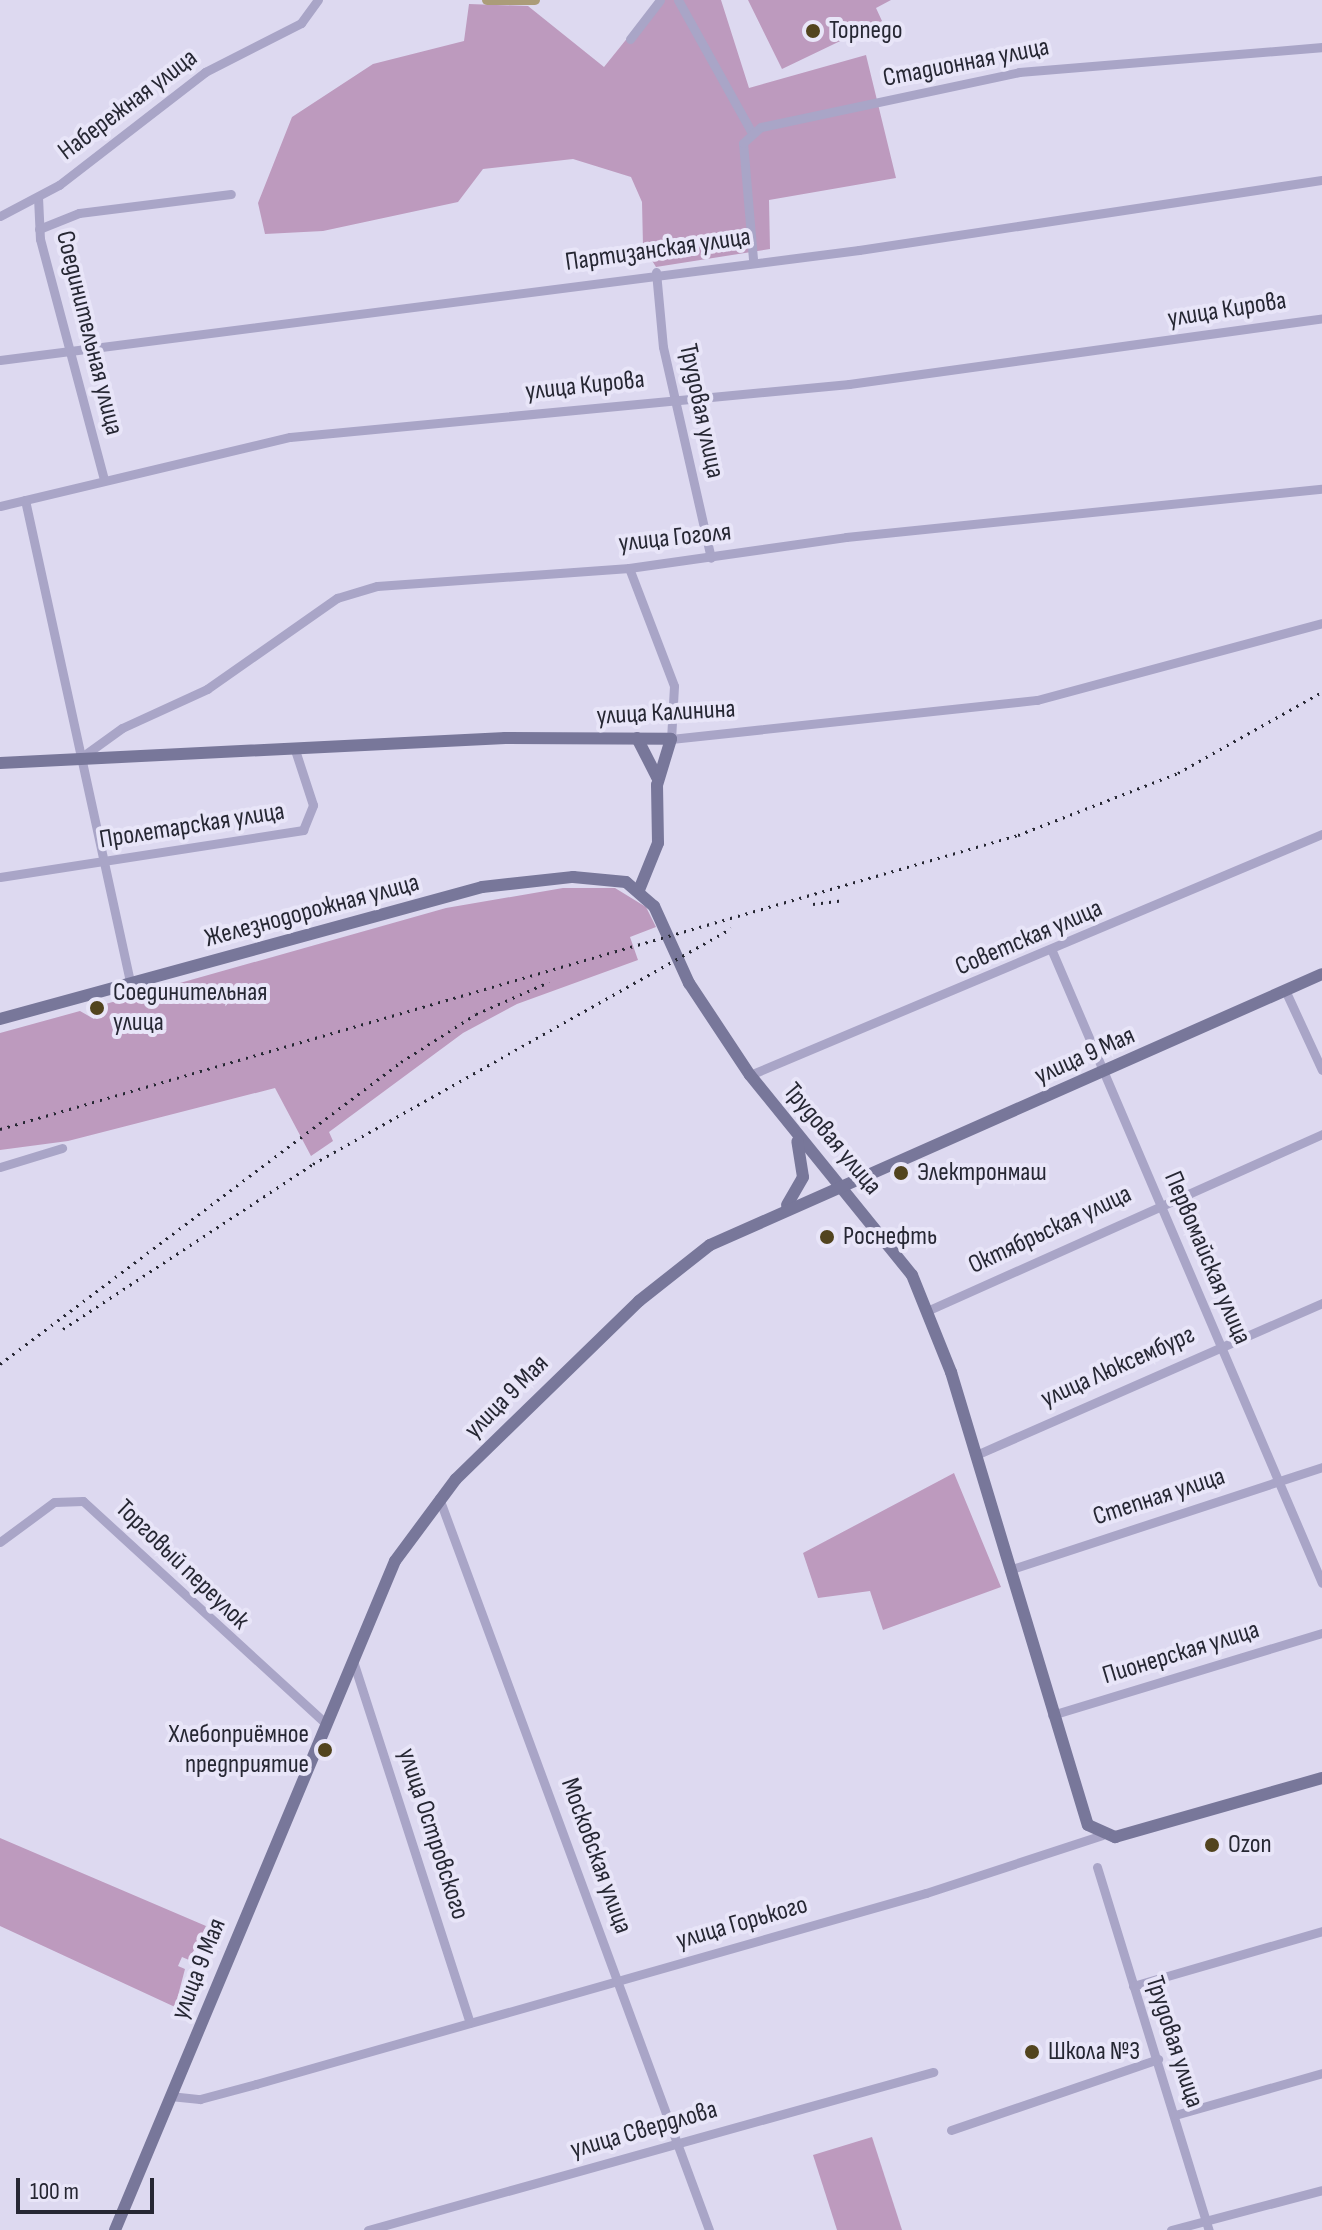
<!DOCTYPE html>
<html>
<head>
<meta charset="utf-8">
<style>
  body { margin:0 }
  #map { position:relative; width:1322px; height:2230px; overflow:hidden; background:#ddd9f0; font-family:"Sofia Sans Condensed",sans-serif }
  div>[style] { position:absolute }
  .green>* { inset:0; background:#bd9abe }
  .canal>* { height:10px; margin:-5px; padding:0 5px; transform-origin:5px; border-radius:5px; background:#ab9c79 }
  .street>* { height:9px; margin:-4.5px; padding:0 4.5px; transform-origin:4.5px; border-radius:4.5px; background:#a9a5c7 }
  .secondary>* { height:12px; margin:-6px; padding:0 6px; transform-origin:6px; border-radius:6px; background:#78779a }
  .rail>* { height:3px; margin-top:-1.5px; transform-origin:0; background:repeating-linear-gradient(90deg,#262733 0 2px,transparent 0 8px) }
  .dots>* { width:22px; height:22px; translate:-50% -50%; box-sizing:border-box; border:4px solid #e8e5f8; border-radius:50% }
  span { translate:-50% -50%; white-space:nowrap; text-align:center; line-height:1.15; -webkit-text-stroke:8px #e8e5f8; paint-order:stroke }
  .poi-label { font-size:26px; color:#262733 }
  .left { translate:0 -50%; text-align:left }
  .right { translate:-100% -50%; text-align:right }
  .street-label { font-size:26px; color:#262733 }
  .scale { position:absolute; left:16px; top:2178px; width:138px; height:36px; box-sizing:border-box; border:4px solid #262733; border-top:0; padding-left:10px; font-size:24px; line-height:28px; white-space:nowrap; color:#262733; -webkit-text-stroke:6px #e8e5f8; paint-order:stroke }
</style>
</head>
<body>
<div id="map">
  <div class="green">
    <i style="clip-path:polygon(658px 0,721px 0,749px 88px,866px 55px,896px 178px,769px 200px,770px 249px,656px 267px,643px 246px,642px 202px,631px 177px,573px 159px,483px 169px,458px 202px,323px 231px,265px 234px,258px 203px,292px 117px,373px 64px,464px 41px,469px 4px,528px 6px,604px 67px)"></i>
    <i style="clip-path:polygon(748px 0,891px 0,876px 8px,882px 21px,782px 69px)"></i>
    <i style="clip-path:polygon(563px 888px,615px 888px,646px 907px,656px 927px,630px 937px,638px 960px,517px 1004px,463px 1033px,329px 1132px,333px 1141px,311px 1156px,275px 1088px,68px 1141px,0 1150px,0 1033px,80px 1011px,94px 1019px,102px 1005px,446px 908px)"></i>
    <i style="clip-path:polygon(954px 1473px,1001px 1587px,883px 1630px,870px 1591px,818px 1598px,803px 1553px)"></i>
    <i style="clip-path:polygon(0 1838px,206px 1926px,189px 1960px,182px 1957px,178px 1966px,185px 1969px,175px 2007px,0 1926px)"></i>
    <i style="clip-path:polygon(872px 2137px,902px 2230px,837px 2230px,813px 2155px)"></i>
  </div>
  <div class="canal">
    <i style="left:487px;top:0;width:48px"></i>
  </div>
  <div class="street">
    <i style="left:678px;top:0;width:150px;rotate:60.9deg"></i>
    <i style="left:630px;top:39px;width:49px;rotate:-52.4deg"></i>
    <i style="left:38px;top:197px;width:42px;rotate:87.3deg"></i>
    <i style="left:40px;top:239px;width:248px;rotate:75.1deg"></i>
    <i style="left:0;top:216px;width:67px;rotate:-27.7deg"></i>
    <i style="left:59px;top:185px;width:185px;rotate:-37.7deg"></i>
    <i style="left:205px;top:72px;width:108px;rotate:-27deg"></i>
    <i style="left:301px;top:23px;width:29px;rotate:-54deg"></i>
    <i style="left:39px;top:229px;width:43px;rotate:-21.8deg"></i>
    <i style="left:79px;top:213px;width:153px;rotate:-7.1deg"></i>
    <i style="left:753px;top:259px;width:116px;rotate:-94.9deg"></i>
    <i style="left:743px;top:143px;width:24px;rotate:-42deg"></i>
    <i style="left:761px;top:127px;width:264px;rotate:-12deg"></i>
    <i style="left:1019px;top:72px;width:304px;rotate:-4.7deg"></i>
    <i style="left:656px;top:272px;width:75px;rotate:84.7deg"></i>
    <i style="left:663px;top:347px;width:216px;rotate:77.2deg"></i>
    <i style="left:0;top:360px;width:866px;rotate:-7.3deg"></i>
    <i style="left:859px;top:250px;width:468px;rotate:-8.6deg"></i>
    <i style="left:25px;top:500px;width:494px;rotate:77.7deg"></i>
    <i style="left:0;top:506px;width:298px;rotate:-13.4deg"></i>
    <i style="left:290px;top:437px;width:562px;rotate:-5.42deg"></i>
    <i style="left:849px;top:384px;width:478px;rotate:-7.9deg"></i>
    <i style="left:629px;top:568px;width:126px;rotate:69.1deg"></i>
    <i style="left:674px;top:686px;width:53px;rotate:93.2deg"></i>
    <i style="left:671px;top:739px;width:368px;rotate:-6.1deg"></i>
    <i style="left:1037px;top:700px;width:295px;rotate:-15.1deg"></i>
    <i style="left:79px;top:759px;width:53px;rotate:-35.8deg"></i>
    <i style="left:122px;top:728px;width:94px;rotate:-24.6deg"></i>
    <i style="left:207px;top:689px;width:159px;rotate:-35deg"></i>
    <i style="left:337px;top:598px;width:42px;rotate:-16.7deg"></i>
    <i style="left:377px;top:586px;width:253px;rotate:-4.1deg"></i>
    <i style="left:629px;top:568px;width:219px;rotate:-8.1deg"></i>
    <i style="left:846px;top:537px;width:478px;rotate:-5.8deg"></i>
    <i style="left:0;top:877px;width:307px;rotate:-8.8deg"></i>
    <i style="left:303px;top:830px;width:27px;rotate:-68deg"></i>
    <i style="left:313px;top:805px;width:61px;rotate:-108.1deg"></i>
    <i style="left:1052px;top:951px;width:687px;rotate:66.87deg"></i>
    <i style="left:1285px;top:990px;width:88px;rotate:65.2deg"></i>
    <i style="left:750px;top:1075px;width:621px;rotate:-22.85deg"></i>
    <i style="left:0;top:1167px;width:65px;rotate:-17deg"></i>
    <i style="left:929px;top:1310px;width:431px;rotate:-24.1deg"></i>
    <i style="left:976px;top:1455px;width:378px;rotate:-23.7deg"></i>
    <i style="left:439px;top:1498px;width:780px;rotate:69.75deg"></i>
    <i style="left:0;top:1542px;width:67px;rotate:-36.5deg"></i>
    <i style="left:54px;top:1502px;width:29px;rotate:-2deg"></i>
    <i style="left:83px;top:1501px;width:328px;rotate:42.5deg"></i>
    <i style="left:1009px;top:1570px;width:330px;rotate:-18.2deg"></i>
    <i style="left:353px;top:1661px;width:380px;rotate:72.1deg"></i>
    <i style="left:1052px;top:1715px;width:282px;rotate:-16.9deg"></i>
    <i style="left:1097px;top:1867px;width:380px;rotate:72.9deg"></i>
    <i style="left:1133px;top:1986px;width:197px;rotate:-16.2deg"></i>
    <i style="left:170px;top:2096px;width:30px;rotate:6deg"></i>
    <i style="left:200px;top:2099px;width:58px;rotate:-15deg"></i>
    <i style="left:256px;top:2084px;width:697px;rotate:-15.91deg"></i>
    <i style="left:926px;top:1893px;width:185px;rotate:-18.2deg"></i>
    <i style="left:1175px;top:2115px;width:153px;rotate:-15.9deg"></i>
    <i style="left:951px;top:2130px;width:219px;rotate:-18.9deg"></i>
    <i style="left:368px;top:2230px;width:587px;rotate:-15.62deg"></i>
    <i style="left:1171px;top:2230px;width:156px;rotate:-14.8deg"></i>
  </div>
  <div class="secondary">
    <i style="left:637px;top:738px;width:44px;rotate:62.9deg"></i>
    <i style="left:0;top:763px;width:506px;rotate:-2.83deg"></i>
    <i style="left:505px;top:738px;width:166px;rotate:0.3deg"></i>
    <i style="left:671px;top:739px;width:48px;rotate:106.9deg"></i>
    <i style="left:657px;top:785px;width:58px;rotate:89deg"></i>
    <i style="left:658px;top:843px;width:51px;rotate:112deg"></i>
    <i style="left:0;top:1019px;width:500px;rotate:-15.3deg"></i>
    <i style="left:482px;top:887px;width:92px;rotate:-6.3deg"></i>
    <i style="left:573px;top:877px;width:53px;rotate:5.4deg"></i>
    <i style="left:626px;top:882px;width:37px;rotate:41deg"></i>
    <i style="left:654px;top:906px;width:85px;rotate:65.6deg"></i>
    <i style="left:689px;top:983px;width:110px;rotate:56.5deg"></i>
    <i style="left:750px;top:1075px;width:257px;rotate:51deg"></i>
    <i style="left:912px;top:1275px;width:105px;rotate:68.1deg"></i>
    <i style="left:951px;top:1372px;width:473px;rotate:73.2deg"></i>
    <i style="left:1088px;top:1825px;width:30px;rotate:24deg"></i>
    <i style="left:1115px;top:1837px;width:215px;rotate:-15.9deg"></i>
    <i style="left:787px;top:1205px;width:32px;rotate:-60deg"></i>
    <i style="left:803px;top:1177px;width:36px;rotate:-99deg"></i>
    <i style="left:115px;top:2230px;width:725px;rotate:-67.29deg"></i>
    <i style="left:395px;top:1561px;width:102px;rotate:-53.4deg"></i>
    <i style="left:456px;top:1479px;width:255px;rotate:-44.2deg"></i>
    <i style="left:639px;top:1301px;width:90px;rotate:-38.3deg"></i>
    <i style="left:710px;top:1245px;width:669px;rotate:-23.88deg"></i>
  </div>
  <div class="rail">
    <i style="left:813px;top:904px;width:32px;rotate:-7deg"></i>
    <i style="left:0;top:1129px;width:1060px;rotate:-16.11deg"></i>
    <i style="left:1018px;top:835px;width:172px;rotate:-21.2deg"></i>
    <i style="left:1178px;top:773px;width:165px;rotate:-29.4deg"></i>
    <i style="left:63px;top:1329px;width:300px;rotate:-33.4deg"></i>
    <i style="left:313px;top:1164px;width:480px;rotate:-29.4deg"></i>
    <i style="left:0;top:1364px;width:502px;rotate:-36.98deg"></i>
    <i style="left:401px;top:1062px;width:89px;rotate:-32.6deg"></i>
    <i style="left:476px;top:1014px;width:80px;rotate:-23.7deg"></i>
  </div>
  <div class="dots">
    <i style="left:813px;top:31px;background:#52441e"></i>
    <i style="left:97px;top:1008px;background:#52441e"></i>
    <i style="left:901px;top:1173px;background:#52441e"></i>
    <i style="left:827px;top:1237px;background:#52441e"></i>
    <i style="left:325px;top:1750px;background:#52441e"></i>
    <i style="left:1212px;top:1845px;background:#52441e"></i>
    <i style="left:1032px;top:2052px;background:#52441e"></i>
  </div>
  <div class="poi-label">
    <span class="left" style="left:829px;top:31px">Торпедо</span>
    <span class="left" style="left:113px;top:1008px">Соединительная<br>улица</span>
    <span class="left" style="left:917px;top:1173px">Электронмаш</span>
    <span class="left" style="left:843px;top:1237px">Роснефть</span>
    <span class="right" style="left:309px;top:1750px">Хлебоприёмное<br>предприятие</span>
    <span class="left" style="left:1228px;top:1845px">Ozon</span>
    <span class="left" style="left:1048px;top:2052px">Школа №3</span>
  </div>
  <div class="street-label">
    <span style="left:966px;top:63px;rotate:-11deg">Стадионная улица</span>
    <span style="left:128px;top:105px;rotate:-37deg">Набережная улица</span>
    <span style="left:658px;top:250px;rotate:-8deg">Партизанская улица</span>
    <span style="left:1227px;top:310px;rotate:-9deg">улица Кирова</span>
    <span style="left:89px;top:333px;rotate:76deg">Соединительная улица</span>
    <span style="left:585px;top:386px;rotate:-6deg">улица Кирова</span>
    <span style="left:701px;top:411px;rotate:78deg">Трудовая улица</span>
    <span style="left:675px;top:538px;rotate:-6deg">улица Гоголя</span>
    <span style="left:666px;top:713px;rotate:-3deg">улица Калинина</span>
    <span style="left:192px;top:826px;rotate:-9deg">Пролетарская улица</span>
    <span style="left:312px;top:911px;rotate:-15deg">Железнодорожная улица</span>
    <span style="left:1029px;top:938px;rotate:-23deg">Советская улица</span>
    <span style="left:1085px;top:1056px;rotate:-24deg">улица 9 Мая</span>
    <span style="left:832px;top:1139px;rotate:50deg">Трудовая улица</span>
    <span style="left:1050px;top:1230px;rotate:-25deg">Октябрьская улица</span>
    <span style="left:1207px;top:1258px;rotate:67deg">Первомайская улица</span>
    <span style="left:1118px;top:1367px;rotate:-24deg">улица Люксембург</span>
    <span style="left:507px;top:1397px;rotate:-45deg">улица 9 Мая</span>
    <span style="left:1159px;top:1497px;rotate:-18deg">Степная улица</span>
    <span style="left:182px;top:1565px;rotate:44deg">Торговый переулок</span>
    <span style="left:1181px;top:1653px;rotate:-17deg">Пионерская улица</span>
    <span style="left:433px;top:1834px;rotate:72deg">улица Островского</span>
    <span style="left:596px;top:1856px;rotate:70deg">Московская улица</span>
    <span style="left:742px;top:1923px;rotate:-16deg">улица Горького</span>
    <span style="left:199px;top:1969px;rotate:-68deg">улица 9 Мая</span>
    <span style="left:1174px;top:2042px;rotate:72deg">Трудовая улица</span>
    <span style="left:644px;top:2130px;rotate:-16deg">улица Свердлова</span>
  </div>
  <div class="scale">100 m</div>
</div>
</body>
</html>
